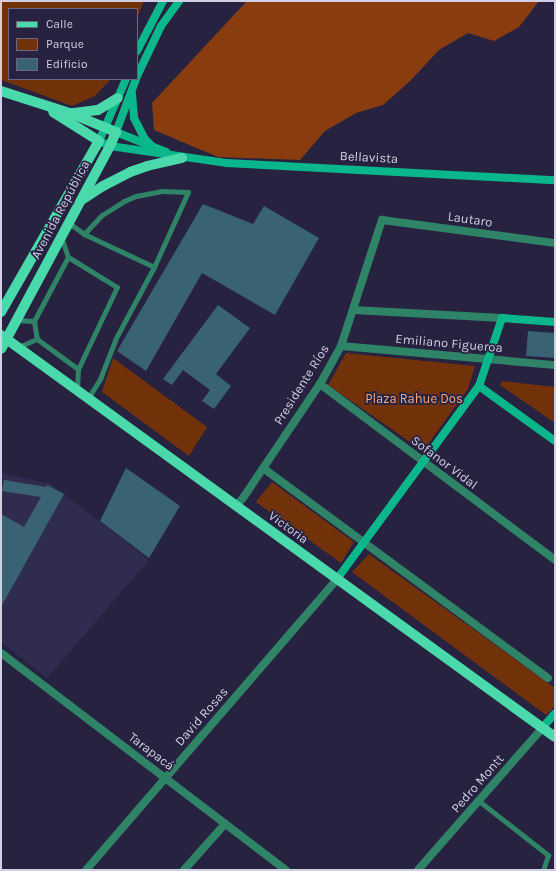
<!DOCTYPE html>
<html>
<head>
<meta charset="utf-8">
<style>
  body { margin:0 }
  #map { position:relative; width:556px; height:871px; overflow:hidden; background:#262240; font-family:Karla,sans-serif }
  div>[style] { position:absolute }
  .built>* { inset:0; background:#302c4f }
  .green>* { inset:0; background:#723209 }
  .forest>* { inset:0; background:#893d0e }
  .building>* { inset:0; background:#396273 }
  .lane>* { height:5px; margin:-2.5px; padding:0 2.5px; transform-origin:2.5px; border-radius:2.5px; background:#2f8367 }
  .street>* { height:8px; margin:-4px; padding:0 4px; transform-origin:4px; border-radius:4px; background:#2f8367 }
  .secondary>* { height:8px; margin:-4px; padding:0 4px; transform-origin:4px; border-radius:4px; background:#0ab78a }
  .primary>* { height:10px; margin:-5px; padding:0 5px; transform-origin:5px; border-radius:5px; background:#4ad9aa }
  span { translate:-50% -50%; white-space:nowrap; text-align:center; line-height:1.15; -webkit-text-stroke:3.5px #262240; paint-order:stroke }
  .street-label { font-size:13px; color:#d0cfe3 }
  .park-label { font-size:13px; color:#f8aa84 }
  .frame { position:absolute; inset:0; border:2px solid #d0cfe3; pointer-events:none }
  .legend { position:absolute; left:8px; top:8px; width:130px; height:72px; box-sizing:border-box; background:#262240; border:1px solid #6a6781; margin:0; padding:5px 7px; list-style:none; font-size:12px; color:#d0cfe3 }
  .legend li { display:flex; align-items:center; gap:8px; height:20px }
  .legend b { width:20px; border:1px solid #6a6781 }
</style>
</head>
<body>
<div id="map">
  <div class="built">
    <i style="clip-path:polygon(1px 473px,51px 484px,149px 560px,47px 678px,1px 642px)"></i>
  </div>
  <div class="green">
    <i style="clip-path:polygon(1px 1px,144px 1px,137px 18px,137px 9px,9px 9px,9px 79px,111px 79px,95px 96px,72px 106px,1px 80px)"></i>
    <i style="clip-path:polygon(346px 353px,475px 366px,468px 389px,423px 451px,328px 385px)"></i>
    <i style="clip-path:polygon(113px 358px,207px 427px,189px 456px,102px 392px)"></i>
    <i style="clip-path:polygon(502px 381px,555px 387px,555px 423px,500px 385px)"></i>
    <i style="clip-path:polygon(272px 482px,354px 542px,341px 563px,256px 502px)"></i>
    <i style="clip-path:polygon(369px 554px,555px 688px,555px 706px,546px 715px,352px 572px)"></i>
  </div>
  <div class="forest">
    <i style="clip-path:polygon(247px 1px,539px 1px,519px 27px,494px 41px,468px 33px,439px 50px,410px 81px,383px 105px,356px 113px,325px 131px,300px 160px,218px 157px,154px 130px,152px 103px)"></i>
  </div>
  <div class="building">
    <i style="clip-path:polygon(203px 204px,253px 224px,264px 206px,319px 238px,275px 315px,202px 273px,146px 371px,117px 351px)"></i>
    <i style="clip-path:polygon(218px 305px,250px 328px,216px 374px,231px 386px,214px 409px,202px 401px,210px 390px,183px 370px,172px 385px,163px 379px)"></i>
    <i style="clip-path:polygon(528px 331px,555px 333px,555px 358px,526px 356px)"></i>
    <i style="clip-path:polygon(126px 468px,180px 506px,149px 558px,100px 521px)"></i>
    <i style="clip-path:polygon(4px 480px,46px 487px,47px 485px,64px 494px,1px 607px,1px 514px,24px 527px,41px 497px,2px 491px)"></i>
  </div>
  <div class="lane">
    <i style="left:69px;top:223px;width:19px;rotate:36deg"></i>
    <i style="left:84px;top:234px;width:77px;rotate:25.2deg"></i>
    <i style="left:84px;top:234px;width:26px;rotate:-47deg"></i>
    <i style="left:102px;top:215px;width:26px;rotate:-32deg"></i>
    <i style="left:124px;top:201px;width:13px;rotate:-23deg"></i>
    <i style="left:136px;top:196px;width:25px;rotate:-11deg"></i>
    <i style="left:161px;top:191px;width:27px;rotate:2deg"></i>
    <i style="left:188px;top:192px;width:82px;rotate:114.4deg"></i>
    <i style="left:154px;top:267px;width:81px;rotate:118.2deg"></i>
    <i style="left:116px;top:338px;width:44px;rotate:111.3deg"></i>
    <i style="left:100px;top:379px;width:22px;rotate:122deg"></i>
    <i style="left:68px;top:257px;width:57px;rotate:31.5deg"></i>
    <i style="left:117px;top:287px;width:91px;rotate:115.4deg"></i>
    <i style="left:17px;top:320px;width:17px;rotate:3deg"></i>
    <i style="left:34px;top:321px;width:72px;rotate:-62deg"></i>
    <i style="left:68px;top:257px;width:21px;rotate:-109deg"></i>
    <i style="left:34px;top:321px;width:18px;rotate:81deg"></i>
    <i style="left:18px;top:347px;width:21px;rotate:-23deg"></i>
    <i style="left:37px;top:339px;width:51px;rotate:36.2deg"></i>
    <i style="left:78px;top:369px;width:20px;rotate:93deg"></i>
    <i style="left:479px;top:801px;width:88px;rotate:38deg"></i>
    <i style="left:548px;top:855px;width:16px;rotate:108deg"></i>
  </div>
  <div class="street">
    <i style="left:354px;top:310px;width:148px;rotate:3.1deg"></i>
    <i style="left:341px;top:346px;width:215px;rotate:5.1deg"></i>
    <i style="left:320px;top:384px;width:294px;rotate:36.8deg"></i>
    <i style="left:263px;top:468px;width:354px;rotate:36.4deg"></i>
    <i style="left:236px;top:506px;width:11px;rotate:-49deg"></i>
    <i style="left:243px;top:498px;width:138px;rotate:-56deg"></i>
    <i style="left:320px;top:384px;width:43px;rotate:-61.1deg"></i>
    <i style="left:341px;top:346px;width:133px;rotate:-72deg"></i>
    <i style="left:382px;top:220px;width:175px;rotate:7.6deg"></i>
    <i style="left:1px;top:653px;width:358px;rotate:37.3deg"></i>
    <i style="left:86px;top:870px;width:384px;rotate:-49.2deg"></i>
    <i style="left:184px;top:870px;width:62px;rotate:-48.3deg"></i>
    <i style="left:418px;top:870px;width:190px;rotate:-48.8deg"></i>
  </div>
  <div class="secondary">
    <i style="left:137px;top:51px;width:56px;rotate:-62.5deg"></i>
    <i style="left:137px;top:76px;width:55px;rotate:-64.4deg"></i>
    <i style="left:161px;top:26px;width:31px;rotate:-54deg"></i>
    <i style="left:126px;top:79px;width:68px;rotate:113.5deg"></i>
    <i style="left:99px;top:141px;width:12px;rotate:24deg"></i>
    <i style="left:110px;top:146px;width:117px;rotate:8.3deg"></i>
    <i style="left:226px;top:163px;width:329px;rotate:3deg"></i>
    <i style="left:136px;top:79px;width:57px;rotate:110.7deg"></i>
    <i style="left:116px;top:132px;width:54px;rotate:21.8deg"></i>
    <i style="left:132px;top:94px;width:24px;rotate:85deg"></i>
    <i style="left:134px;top:118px;width:22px;rotate:63deg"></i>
    <i style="left:144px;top:138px;width:10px;rotate:45deg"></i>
    <i style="left:479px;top:386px;width:94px;rotate:35.9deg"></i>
    <i style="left:337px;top:579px;width:240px;rotate:-53.7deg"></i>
    <i style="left:479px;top:386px;width:72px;rotate:-71.3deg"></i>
    <i style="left:502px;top:318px;width:53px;rotate:4.3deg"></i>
    <i style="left:543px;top:727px;width:18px;rotate:-49deg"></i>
  </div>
  <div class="primary">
    <i style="left:1px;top:91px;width:72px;rotate:17.7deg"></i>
    <i style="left:70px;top:113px;width:50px;rotate:22.4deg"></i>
    <i style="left:116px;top:132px;width:15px;rotate:113deg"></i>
    <i style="left:110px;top:146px;width:230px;rotate:118.2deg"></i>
    <i style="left:74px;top:113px;width:24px;rotate:-7deg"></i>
    <i style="left:98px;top:110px;width:23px;rotate:-31deg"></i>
    <i style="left:83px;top:199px;width:24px;rotate:-33deg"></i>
    <i style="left:103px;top:186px;width:30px;rotate:-27deg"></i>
    <i style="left:130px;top:172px;width:18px;rotate:-19deg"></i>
    <i style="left:147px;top:166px;width:36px;rotate:-13deg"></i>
    <i style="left:1px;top:312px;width:197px;rotate:-60.2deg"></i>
    <i style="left:99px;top:141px;width:54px;rotate:-147.8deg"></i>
    <i style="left:1px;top:335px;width:684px;rotate:35.97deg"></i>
  </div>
  <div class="street-label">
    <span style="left:369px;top:158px;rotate:3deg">Bellavista</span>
    <span style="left:61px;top:210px;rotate:-62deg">Avenida República</span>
    <span style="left:470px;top:220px;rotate:8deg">Lautaro</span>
    <span style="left:449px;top:344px;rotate:5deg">Emiliano Figueroa</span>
    <span style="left:302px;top:385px;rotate:-58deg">Presidente Ríos</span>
    <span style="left:444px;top:463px;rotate:37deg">Sofanor Vidal</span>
    <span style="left:288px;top:528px;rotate:36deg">Victoria</span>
    <span style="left:202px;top:717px;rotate:-49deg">David Rosas</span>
    <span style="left:151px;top:752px;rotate:37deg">Tarapacá</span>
    <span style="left:478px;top:784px;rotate:-49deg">Pedro Montt</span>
  </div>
  <div class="park-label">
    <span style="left:414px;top:399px">Plaza Rahue Dos</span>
  </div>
  <div class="frame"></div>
  <ul class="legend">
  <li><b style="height:5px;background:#4ad9aa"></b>Calle</li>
  <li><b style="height:11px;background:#723209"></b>Parque</li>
  <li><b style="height:11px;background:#396273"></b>Edificio</li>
  </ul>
</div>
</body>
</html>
